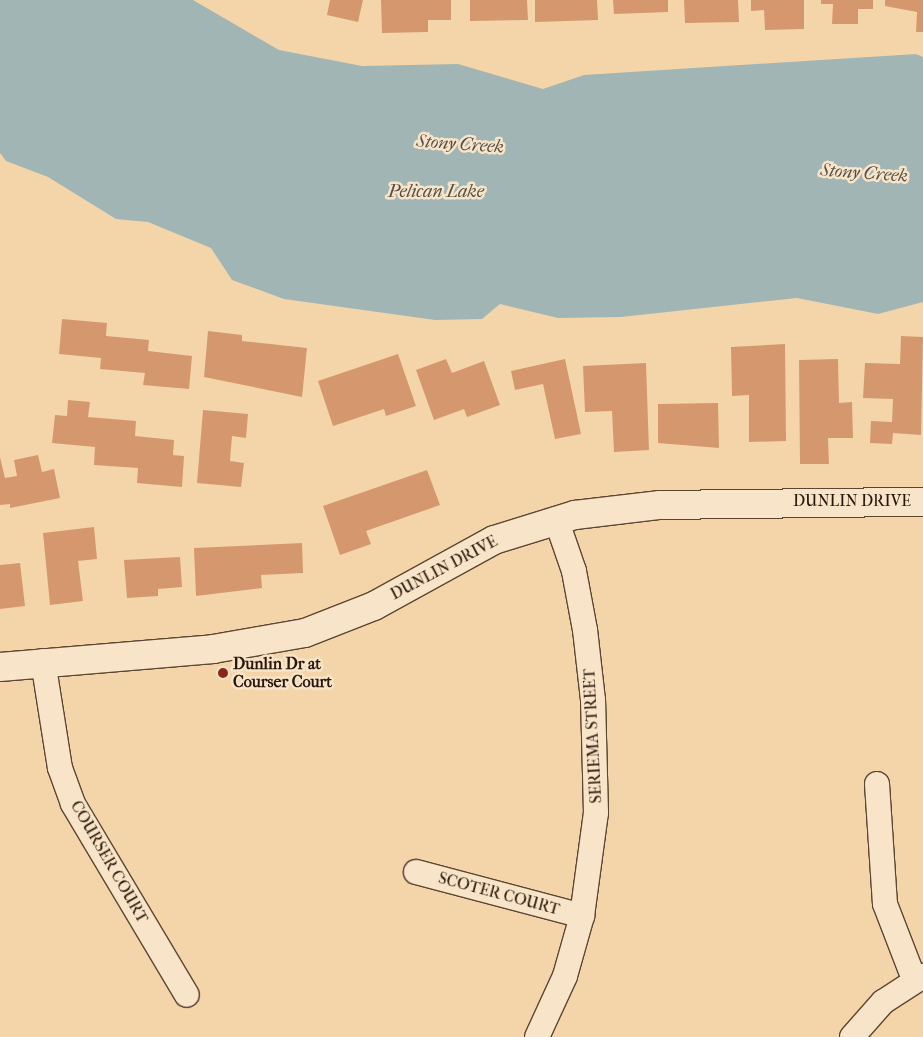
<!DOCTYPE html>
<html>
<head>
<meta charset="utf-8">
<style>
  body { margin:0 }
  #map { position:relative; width:923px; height:1037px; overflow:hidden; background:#f4d5aa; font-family:"IM FELL French Canon",serif }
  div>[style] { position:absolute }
  .water>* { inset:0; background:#a1b6b4 }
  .building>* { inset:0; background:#d5986e }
  .roads { filter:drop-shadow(1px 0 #5c4632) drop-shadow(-1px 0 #5c4632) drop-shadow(0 1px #5c4632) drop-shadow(0 -1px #5c4632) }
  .street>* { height:24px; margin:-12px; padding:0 12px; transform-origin:12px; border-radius:12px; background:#f8e4c8 }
  .secondary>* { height:28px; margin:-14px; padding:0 14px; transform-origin:14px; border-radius:14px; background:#f8e4c8 }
  .dots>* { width:14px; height:14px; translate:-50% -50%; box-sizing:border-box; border:2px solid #f8e4c8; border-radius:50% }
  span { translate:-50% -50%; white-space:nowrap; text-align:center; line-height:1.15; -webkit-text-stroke:5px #f8e4c8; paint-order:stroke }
  .street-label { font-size:16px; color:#29160a }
  .poi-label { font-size:16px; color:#29160a; font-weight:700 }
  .left { translate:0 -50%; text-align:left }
  .water-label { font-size:18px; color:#534e46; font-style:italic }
</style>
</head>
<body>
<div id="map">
  <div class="water">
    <i style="clip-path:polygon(0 0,193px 0,279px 50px,362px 66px,458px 64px,543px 89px,584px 75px,916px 54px,923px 57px,923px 302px,878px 314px,797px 298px,621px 317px,558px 318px,500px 304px,482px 319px,435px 320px,284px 299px,232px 280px,211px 248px,148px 222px,116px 219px,48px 177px,6px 161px,0 153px)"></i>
  </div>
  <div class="building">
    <i style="clip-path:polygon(330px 0,363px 0,358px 22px,327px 15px)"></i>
    <i style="clip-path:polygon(381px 0,451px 0,451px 20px,428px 20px,428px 32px,382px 33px)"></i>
    <i style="clip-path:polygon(470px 0,527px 0,528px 20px,470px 21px)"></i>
    <i style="clip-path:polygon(535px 0,597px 0,598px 20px,535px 22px)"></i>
    <i style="clip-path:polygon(613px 0,668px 0,668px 12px,614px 14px)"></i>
    <i style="clip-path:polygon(684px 0,738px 0,739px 22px,685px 23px)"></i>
    <i style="clip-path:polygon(751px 0,804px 0,804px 29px,765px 30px,764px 10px,751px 11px)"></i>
    <i style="clip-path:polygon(821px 0,873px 0,873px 9px,858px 9px,858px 24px,832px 24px,833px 4px,821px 4px)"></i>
    <i style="clip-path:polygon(885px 0,923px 0,923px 32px,916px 32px,917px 12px,885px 6px)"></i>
    <i style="clip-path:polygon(62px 319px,107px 323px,106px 336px,149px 340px,148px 351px,192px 356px,189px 389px,143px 385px,145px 373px,100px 369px,101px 358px,59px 354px)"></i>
    <i style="clip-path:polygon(208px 331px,242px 335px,242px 341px,307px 348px,302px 397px,204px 377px)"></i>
    <i style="clip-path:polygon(901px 336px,923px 337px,921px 435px,893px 433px,892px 444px,870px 443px,871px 421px,892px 422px,893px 399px,863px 398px,865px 363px,900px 364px)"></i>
    <i style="clip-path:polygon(785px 344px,786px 441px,749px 442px,749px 395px,732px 396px,731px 347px)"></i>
    <i style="clip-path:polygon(398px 354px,416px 406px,386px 416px,384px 409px,333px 426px,318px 381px)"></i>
    <i style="clip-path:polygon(446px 359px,452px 373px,484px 361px,500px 405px,467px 417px,464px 409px,434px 420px,416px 370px)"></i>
    <i style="clip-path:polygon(565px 359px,581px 434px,555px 439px,543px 384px,515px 390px,511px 371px)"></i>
    <i style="clip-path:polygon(838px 359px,839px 403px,852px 402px,853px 438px,828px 438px,829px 464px,800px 464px,799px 360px)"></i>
    <i style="clip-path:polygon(646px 363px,649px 450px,614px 452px,612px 411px,585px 412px,583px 366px)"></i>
    <i style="clip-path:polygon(68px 400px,90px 402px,88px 417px,136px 421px,135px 436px,174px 440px,173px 455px,184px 456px,182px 487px,137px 483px,138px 468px,94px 465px,95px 447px,52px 443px,55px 415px,67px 416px)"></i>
    <i style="clip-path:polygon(718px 403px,719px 448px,658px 443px,658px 404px)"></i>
    <i style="clip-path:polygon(203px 410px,248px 414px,246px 438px,232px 436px,230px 461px,244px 463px,241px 487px,197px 483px)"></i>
    <i style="clip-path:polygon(38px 455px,42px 472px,54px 469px,60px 498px,10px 508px,10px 504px,0 505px,0 457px,5px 478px,17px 476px,14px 460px)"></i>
    <i style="clip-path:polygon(427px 470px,440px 505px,366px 531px,371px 544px,340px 555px,323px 506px)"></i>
    <i style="clip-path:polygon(94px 527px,97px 559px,78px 561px,83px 601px,50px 605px,43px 533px)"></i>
    <i style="clip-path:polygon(302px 543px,303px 573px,261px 575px,262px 588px,196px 596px,194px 548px)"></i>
    <i style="clip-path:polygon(180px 557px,182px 587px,158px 589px,158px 596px,127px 598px,124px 560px)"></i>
    <i style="clip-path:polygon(20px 563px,25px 606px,0 609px,0 565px)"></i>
  </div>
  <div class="roads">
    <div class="street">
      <i style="left:43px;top:661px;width:108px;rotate:81deg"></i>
      <i style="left:60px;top:768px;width:38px;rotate:70deg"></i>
      <i style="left:73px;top:804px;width:222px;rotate:59.2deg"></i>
      <i style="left:877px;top:784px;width:120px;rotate:86.2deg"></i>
      <i style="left:885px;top:904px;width:80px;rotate:68.9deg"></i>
      <i style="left:416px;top:872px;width:172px;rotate:14.8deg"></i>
      <i style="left:537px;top:1037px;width:67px;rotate:-65.3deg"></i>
      <i style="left:565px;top:976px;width:62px;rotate:-74.2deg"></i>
      <i style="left:582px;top:916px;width:104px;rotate:-82.3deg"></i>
      <i style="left:596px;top:813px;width:113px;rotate:-91.5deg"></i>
      <i style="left:593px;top:700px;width:70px;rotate:-96.5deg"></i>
      <i style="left:585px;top:630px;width:60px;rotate:-100.6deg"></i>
      <i style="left:574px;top:571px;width:55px;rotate:-109.1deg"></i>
      <i style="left:852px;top:1037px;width:47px;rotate:-48.5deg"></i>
      <i style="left:883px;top:1002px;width:48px;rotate:-33deg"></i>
    </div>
    <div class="secondary">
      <i style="left:0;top:667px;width:214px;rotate:-4.8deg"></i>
      <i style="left:213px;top:649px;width:93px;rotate:-9.9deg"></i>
      <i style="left:305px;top:633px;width:74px;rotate:-21.4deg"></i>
      <i style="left:374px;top:606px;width:137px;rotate:-28.8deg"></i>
      <i style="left:494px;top:540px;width:85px;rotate:-17.2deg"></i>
      <i style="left:575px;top:515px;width:86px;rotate:-6.7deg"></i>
      <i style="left:660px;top:505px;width:263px;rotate:-0.7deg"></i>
    </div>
  </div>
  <div class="dots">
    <i style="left:223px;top:673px;background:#8f2418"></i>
  </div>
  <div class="street-label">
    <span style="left:852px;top:501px">DUNLIN DRIVE</span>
    <span style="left:444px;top:568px;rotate:-28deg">DUNLIN DRIVE</span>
    <span style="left:593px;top:736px;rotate:-93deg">SERIEMA STREET</span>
    <span style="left:109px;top:862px;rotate:60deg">COURSER COURT</span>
    <span style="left:499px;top:894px;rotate:15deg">SCOTER COURT</span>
  </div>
  <div class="poi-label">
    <span class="left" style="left:233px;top:673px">Dunlin Dr at<br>Courser Court</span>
  </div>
  <div class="water-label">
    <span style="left:460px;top:145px;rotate:4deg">Stony Creek</span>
    <span style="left:864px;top:174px;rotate:4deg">Stony Creek</span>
    <span style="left:436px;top:192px">Pelican Lake</span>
  </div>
</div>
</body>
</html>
